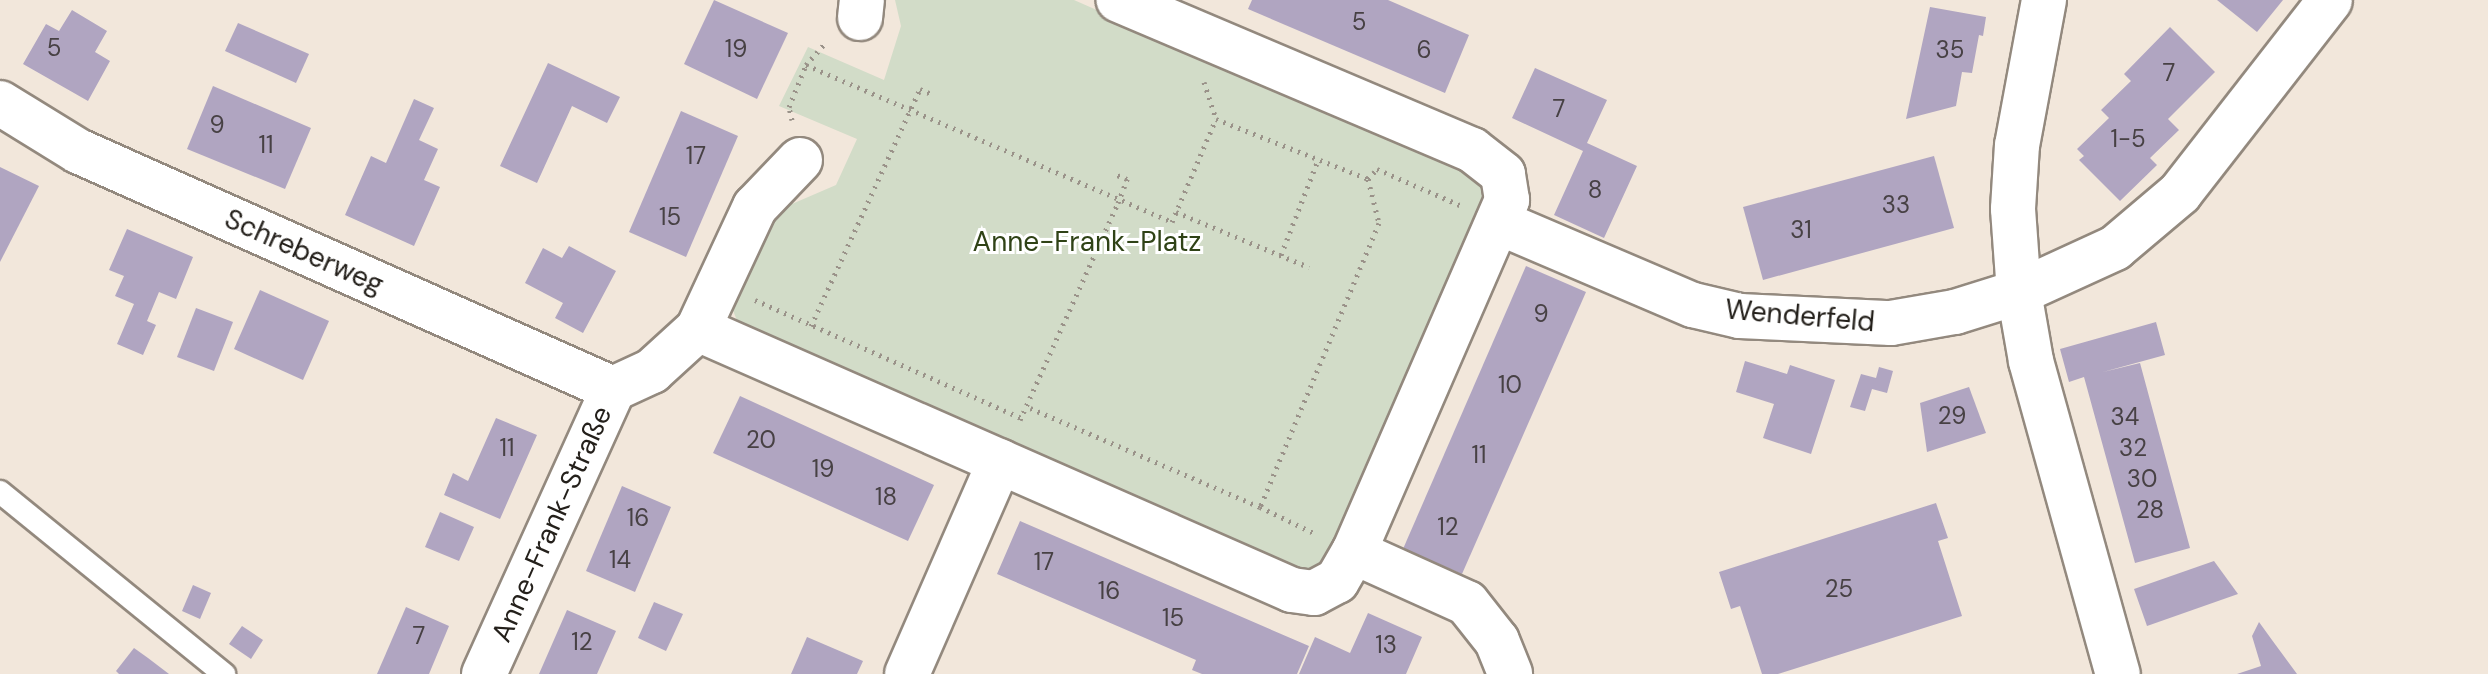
<!DOCTYPE html>
<html>
<head>
<meta charset="utf-8">
<style>
  body { margin:0 }
  #map { position:relative; width:2488px; height:674px; overflow:hidden; background:#f2e7db; font-family:"DM Sans",sans-serif }
  div>[style] { position:absolute }
  .green>* { inset:0; background:#d2dcc8 }
  .building>* { inset:0; background:#b0a5c1 }
  .path>* { height:5px; margin-top:-2.5px; transform-origin:0; background:repeating-linear-gradient(90deg,#9a9289 0 2px,transparent 0 8px) }
  .roads { filter:drop-shadow(2px 0 #93897e) drop-shadow(-2px 0 #93897e) drop-shadow(0 2px #93897e) drop-shadow(0 -2px #93897e) }
  .lane>* { height:22px; margin:-11px; padding:0 11px; transform-origin:11px; border-radius:11px; background:#fff }
  .street>* { height:44px; margin:-22px; padding:0 22px; transform-origin:22px; border-radius:22px; background:#fff }
  span { translate:-50% -50%; white-space:nowrap; text-align:center; line-height:1.15; -webkit-text-stroke:6px #fff; paint-order:stroke }
  .number-label { font-size:24px; color:#474144 }
  .number-label span { -webkit-text-stroke-width:0 }
  .park-label { font-size:28px; color:#2f4216 }
  .street-label { font-size:28px; color:#24201b }
</style>
</head>
<body>
<div id="map">
  <div class="green">
    <i style="clip-path:polygon(895px 0,1074px 0,1484px 180px,1488px 196px,1326px 565px,1312px 576px,739px 326px,731px 305px,771px 213px,836px 185px,857px 139px,779px 106px,808px 47px,884px 80px,901px 26px)"></i>
  </div>
  <div class="building">
    <i style="clip-path:polygon(714px 0,788px 33px,757px 99px,684px 64px)"></i>
    <i style="clip-path:polygon(1252px 0,1388px 0,1469px 35px,1445px 93px,1248px 9px)"></i>
    <i style="clip-path:polygon(2217px 0,2283px 0,2257px 32px)"></i>
    <i style="clip-path:polygon(1930px 7px,1986px 17px,1983px 36px,1979px 35px,1972px 73px,1962px 72px,1956px 106px,1906px 119px)"></i>
    <i style="clip-path:polygon(72px 10px,107px 31px,95px 52px,110px 61px,88px 101px,23px 64px,46px 24px,59px 31px)"></i>
    <i style="clip-path:polygon(238px 23px,309px 54px,296px 83px,225px 51px)"></i>
    <i style="clip-path:polygon(2170px 27px,2215px 72px,2168px 119px,2179px 130px,2150px 158px,2157px 165px,2120px 201px,2079px 160px,2084px 156px,2077px 149px,2109px 118px,2101px 110px,2131px 81px,2124px 74px)"></i>
    <i style="clip-path:polygon(548px 63px,620px 97px,607px 123px,572px 106px,537px 183px,500px 166px)"></i>
    <i style="clip-path:polygon(1535px 68px,1607px 100px,1587px 143px,1637px 166px,1604px 238px,1554px 215px,1583px 151px,1512px 118px)"></i>
    <i style="clip-path:polygon(213px 86px,311px 128px,285px 189px,187px 149px)"></i>
    <i style="clip-path:polygon(414px 99px,434px 108px,419px 140px,438px 149px,424px 180px,440px 187px,414px 246px,345px 215px,371px 156px,386px 163px)"></i>
    <i style="clip-path:polygon(681px 111px,738px 136px,686px 257px,629px 232px)"></i>
    <i style="clip-path:polygon(1934px 156px,1954px 228px,1763px 280px,1743px 207px)"></i>
    <i style="clip-path:polygon(0 167px,39px 186px,0 262px)"></i>
    <i style="clip-path:polygon(127px 229px,193px 257px,176px 299px,159px 292px,147px 321px,156px 325px,143px 355px,117px 344px,134px 304px,115px 296px,124px 276px,109px 270px)"></i>
    <i style="clip-path:polygon(569px 246px,616px 271px,583px 333px,555px 318px,563px 303px,525px 283px,543px 248px,562px 258px)"></i>
    <i style="clip-path:polygon(1526px 266px,1586px 292px,1462px 574px,1403px 549px)"></i>
    <i style="clip-path:polygon(260px 290px,329px 321px,303px 380px,234px 349px)"></i>
    <i style="clip-path:polygon(196px 308px,233px 322px,214px 371px,177px 357px)"></i>
    <i style="clip-path:polygon(2156px 322px,2165px 355px,2103px 372px,2140px 363px,2190px 548px,2135px 563px,2084px 377px,2069px 382px,2060px 349px)"></i>
    <i style="clip-path:polygon(1745px 361px,1787px 374px,1790px 365px,1835px 380px,1811px 454px,1763px 438px,1774px 404px,1736px 392px)"></i>
    <i style="clip-path:polygon(1879px 367px,1893px 371px,1887px 393px,1872px 389px,1865px 411px,1850px 407px,1861px 374px,1876px 378px)"></i>
    <i style="clip-path:polygon(1969px 387px,1986px 433px,1927px 452px,1920px 403px)"></i>
    <i style="clip-path:polygon(740px 396px,934px 485px,908px 541px,713px 453px)"></i>
    <i style="clip-path:polygon(496px 418px,537px 435px,500px 519px,444px 495px,453px 473px,468px 481px)"></i>
    <i style="clip-path:polygon(622px 486px,671px 507px,635px 592px,586px 571px)"></i>
    <i style="clip-path:polygon(1936px 503px,1948px 538px,1938px 541px,1962px 616px,1778px 674px,1762px 674px,1740px 606px,1731px 609px,1719px 572px)"></i>
    <i style="clip-path:polygon(440px 512px,474px 527px,459px 561px,425px 547px)"></i>
    <i style="clip-path:polygon(1020px 521px,1309px 646px,1297px 674px,1202px 674px,1192px 670px,1196px 660px,997px 574px)"></i>
    <i style="clip-path:polygon(2214px 561px,2238px 594px,2147px 626px,2134px 589px)"></i>
    <i style="clip-path:polygon(193px 585px,211px 593px,200px 619px,182px 611px)"></i>
    <i style="clip-path:polygon(654px 602px,683px 614px,666px 651px,638px 638px)"></i>
    <i style="clip-path:polygon(406px 607px,449px 626px,429px 674px,377px 674px)"></i>
    <i style="clip-path:polygon(567px 610px,616px 631px,597px 674px,539px 674px)"></i>
    <i style="clip-path:polygon(1368px 613px,1422px 637px,1406px 674px,1299px 674px,1315px 637px,1350px 653px)"></i>
    <i style="clip-path:polygon(2259px 622px,2272px 640px,2297px 674px,2237px 674px,2261px 666px,2252px 636px)"></i>
    <i style="clip-path:polygon(242px 626px,263px 640px,251px 659px,229px 644px)"></i>
    <i style="clip-path:polygon(807px 637px,863px 661px,857px 674px,791px 674px)"></i>
    <i style="clip-path:polygon(134px 648px,148px 658px,169px 674px,119px 674px,116px 671px)"></i>
  </div>
  <div class="path">
    <i style="left:806px;top:65px;width:398px;rotate:23.2deg"></i>
    <i style="left:1172px;top:222px;width:112px;rotate:-66.9deg"></i>
    <i style="left:1216px;top:119px;width:163px;rotate:21.5deg"></i>
    <i style="left:1368px;top:179px;width:45px;rotate:76deg"></i>
    <i style="left:1379px;top:223px;width:308px;rotate:112.7deg"></i>
    <i style="left:1260px;top:507px;width:250px;rotate:-156.7deg"></i>
    <i style="left:1204px;top:82px;width:39px;rotate:72deg"></i>
    <i style="left:792px;top:120px;width:13px;rotate:-103deg"></i>
    <i style="left:789px;top:107px;width:45px;rotate:-68deg"></i>
    <i style="left:806px;top:65px;width:30px;rotate:-49deg"></i>
    <i style="left:1368px;top:179px;width:13px;rotate:-48deg"></i>
    <i style="left:1377px;top:169px;width:93px;rotate:23.5deg"></i>
    <i style="left:1176px;top:212px;width:144px;rotate:22.5deg"></i>
    <i style="left:1281px;top:255px;width:102px;rotate:-68.7deg"></i>
    <i style="left:755px;top:300px;width:291px;rotate:23.9deg"></i>
    <i style="left:811px;top:326px;width:261px;rotate:-65.3deg"></i>
    <i style="left:920px;top:89px;width:12px;rotate:24deg"></i>
    <i style="left:1020px;top:420px;width:238px;rotate:-65.7deg"></i>
    <i style="left:1118px;top:203px;width:26px;rotate:-69deg"></i>
    <i style="left:1127px;top:179px;width:11px;rotate:-158deg"></i>
    <i style="left:1260px;top:507px;width:62px;rotate:25.7deg"></i>
  </div>
  <div class="roads">
    <div class="lane">
      <i style="left:0;top:492px;width:289px;rotate:39.1deg"></i>
    </div>
    <div class="street">
      <i style="left:2044px;top:0;width:147px;rotate:100.5deg"></i>
      <i style="left:2017px;top:145px;width:64px;rotate:93.6deg"></i>
      <i style="left:2013px;top:209px;width:83px;rotate:85.9deg"></i>
      <i style="left:2019px;top:292px;width:70px;rotate:80.1deg"></i>
      <i style="left:2031px;top:361px;width:325px;rotate:74.5deg"></i>
      <i style="left:860px;top:18px;width:18px;rotate:-84deg"></i>
      <i style="left:0;top:103px;width:92px;rotate:31.6deg"></i>
      <i style="left:78px;top:151px;width:586px;rotate:23.98deg"></i>
      <i style="left:1498px;top:222px;width:212px;rotate:23.1deg"></i>
      <i style="left:1693px;top:305px;width:48px;rotate:13.2deg"></i>
      <i style="left:1740px;top:316px;width:151px;rotate:2.7deg"></i>
      <i style="left:1891px;top:323px;width:65px;rotate:-9.8deg"></i>
      <i style="left:1955px;top:312px;width:67px;rotate:-17.4deg"></i>
      <i style="left:2019px;top:292px;width:106px;rotate:-24.6deg"></i>
      <i style="left:2115px;top:248px;width:85px;rotate:-40.2deg"></i>
      <i style="left:2180px;top:193px;width:244px;rotate:-52.1deg"></i>
      <i style="left:698px;top:329px;width:649px;rotate:23.72deg"></i>
      <i style="left:1292px;top:590px;width:22px;rotate:8deg"></i>
      <i style="left:1314px;top:593px;width:26px;rotate:-28deg"></i>
      <i style="left:1337px;top:581px;width:34px;rotate:-60deg"></i>
      <i style="left:1354px;top:552px;width:384px;rotate:-66.5deg"></i>
      <i style="left:1507px;top:200px;width:26px;rotate:-99deg"></i>
      <i style="left:1503px;top:174px;width:39px;rotate:-142deg"></i>
      <i style="left:1472px;top:150px;width:384px;rotate:-157deg"></i>
      <i style="left:1354px;top:552px;width:124px;rotate:24.3deg"></i>
      <i style="left:1467px;top:603px;width:48px;rotate:51.7deg"></i>
      <i style="left:1497px;top:641px;width:35px;rotate:68deg"></i>
      <i style="left:484px;top:674px;width:313px;rotate:-65.6deg"></i>
      <i style="left:613px;top:389px;width:43px;rotate:-24.8deg"></i>
      <i style="left:652px;top:371px;width:62px;rotate:-42.4deg"></i>
      <i style="left:698px;top:329px;width:135px;rotate:-65deg"></i>
      <i style="left:755px;top:207px;width:65px;rotate:-46.2deg"></i>
      <i style="left:907px;top:674px;width:232px;rotate:-66.4deg"></i>
    </div>
  </div>
  <div class="number-label">
    <span style="left:1359px;top:22px">5</span>
    <span style="left:54px;top:48px">5</span>
    <span style="left:736px;top:49px">19</span>
    <span style="left:1424px;top:50px">6</span>
    <span style="left:1950px;top:50px">35</span>
    <span style="left:2169px;top:73px">7</span>
    <span style="left:1559px;top:109px">7</span>
    <span style="left:217px;top:125px">9</span>
    <span style="left:2128px;top:139px">1-5</span>
    <span style="left:266px;top:145px">11</span>
    <span style="left:696px;top:156px">17</span>
    <span style="left:1595px;top:190px">8</span>
    <span style="left:1896px;top:205px">33</span>
    <span style="left:670px;top:217px">15</span>
    <span style="left:1801px;top:230px">31</span>
    <span style="left:1541px;top:314px">9</span>
    <span style="left:1510px;top:385px">10</span>
    <span style="left:1952px;top:416px">29</span>
    <span style="left:2125px;top:417px">34</span>
    <span style="left:761px;top:440px">20</span>
    <span style="left:507px;top:448px">11</span>
    <span style="left:2133px;top:448px">32</span>
    <span style="left:1479px;top:455px">11</span>
    <span style="left:823px;top:469px">19</span>
    <span style="left:2142px;top:479px">30</span>
    <span style="left:886px;top:497px">18</span>
    <span style="left:2150px;top:510px">28</span>
    <span style="left:638px;top:518px">16</span>
    <span style="left:1448px;top:527px">12</span>
    <span style="left:620px;top:560px">14</span>
    <span style="left:1044px;top:562px">17</span>
    <span style="left:1839px;top:589px">25</span>
    <span style="left:1109px;top:591px">16</span>
    <span style="left:1173px;top:618px">15</span>
    <span style="left:419px;top:636px">7</span>
    <span style="left:582px;top:642px">12</span>
    <span style="left:1386px;top:645px">13</span>
  </div>
  <div class="park-label">
    <span style="left:1087px;top:242px">Anne-Frank-Platz</span>
  </div>
  <div class="street-label">
    <span style="left:304px;top:252px;rotate:24deg">Schreberweg</span>
    <span style="left:1800px;top:316px;rotate:5deg">Wenderfeld</span>
    <span style="left:552px;top:524px;rotate:-66deg">Anne-Frank-Straße</span>
  </div>
</div>
</body>
</html>
